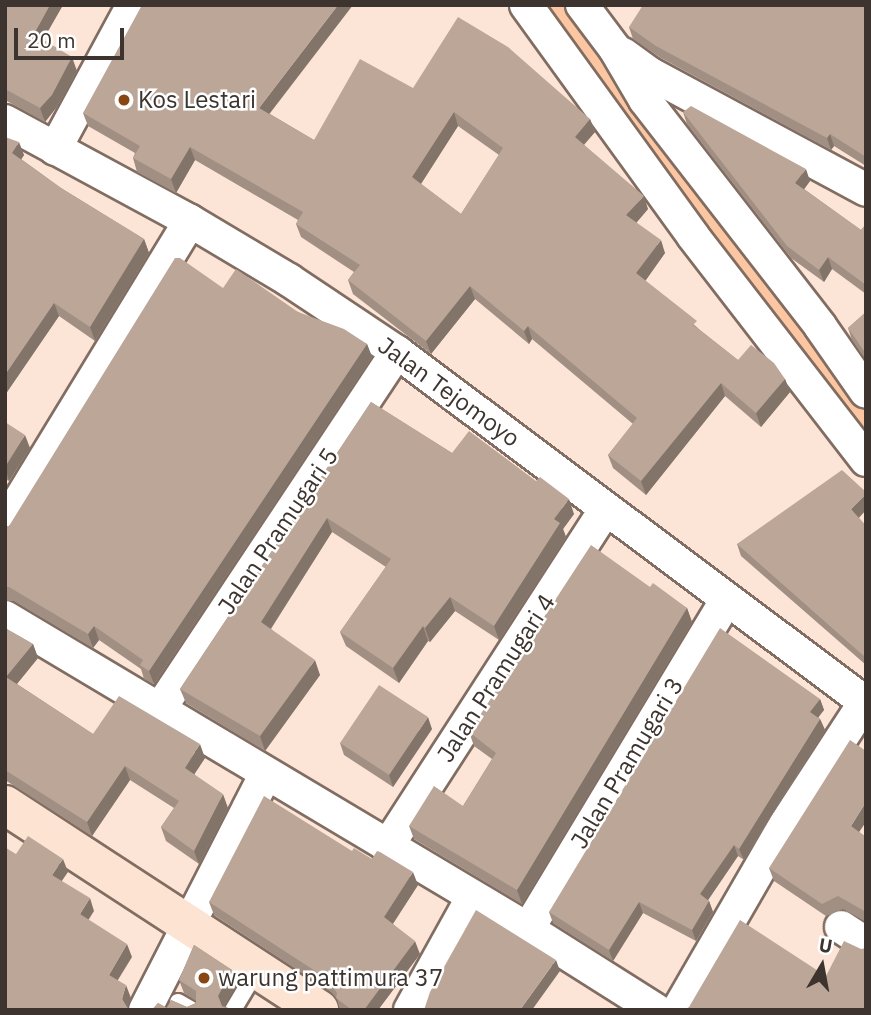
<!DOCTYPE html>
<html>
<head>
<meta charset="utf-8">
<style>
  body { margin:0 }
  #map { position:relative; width:871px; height:1015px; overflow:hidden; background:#fce5d7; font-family:"IBM Plex Sans",sans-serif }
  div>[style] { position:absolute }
  .canal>* { height:38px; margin:-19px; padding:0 19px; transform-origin:19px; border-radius:19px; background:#fcc6a3 }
  .roads { filter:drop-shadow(2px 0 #816d61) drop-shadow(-2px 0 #816d61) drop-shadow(0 2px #816d61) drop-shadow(0 -2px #816d61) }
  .lane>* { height:16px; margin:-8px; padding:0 8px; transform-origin:8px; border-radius:8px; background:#fff }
  .street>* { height:32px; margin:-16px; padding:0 16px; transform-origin:16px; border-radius:16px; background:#fff }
  .secondary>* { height:38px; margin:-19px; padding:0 19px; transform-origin:19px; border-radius:19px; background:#fce3d2 }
  .wall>* { inset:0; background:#a18f83 }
  .shaded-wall>* { inset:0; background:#83746a }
  .building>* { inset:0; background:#bba698 }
  .dots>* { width:19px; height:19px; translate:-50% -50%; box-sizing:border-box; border:4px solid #fff; border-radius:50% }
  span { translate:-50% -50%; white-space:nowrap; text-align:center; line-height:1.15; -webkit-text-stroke:5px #fff; paint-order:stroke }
  .poi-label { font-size:24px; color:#3d342f }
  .left { translate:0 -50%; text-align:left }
  .street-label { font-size:24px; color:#3d342f }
  .frame { position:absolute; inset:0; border:7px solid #3d342f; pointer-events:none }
  .north { position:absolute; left:787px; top:931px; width:70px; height:70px; -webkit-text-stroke:5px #fff; paint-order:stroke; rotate:10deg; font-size:19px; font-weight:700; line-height:28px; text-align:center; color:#3d342f }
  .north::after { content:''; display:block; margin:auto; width:24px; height:32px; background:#3d342f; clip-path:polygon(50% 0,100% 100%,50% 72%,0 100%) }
  .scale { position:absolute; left:14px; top:28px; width:110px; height:32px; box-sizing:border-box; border:4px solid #3d342f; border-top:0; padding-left:9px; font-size:21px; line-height:24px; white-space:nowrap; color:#3d342f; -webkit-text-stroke:5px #fff; paint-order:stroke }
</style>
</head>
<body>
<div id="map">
  <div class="canal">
    <i style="left:550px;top:5px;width:530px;rotate:53.43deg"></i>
  </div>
  <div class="roads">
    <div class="lane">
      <i style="left:178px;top:1002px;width:16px;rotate:30deg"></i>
      <i style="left:233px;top:1010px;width:47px;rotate:-59deg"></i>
    </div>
    <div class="street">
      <i style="left:526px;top:5px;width:285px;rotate:54.1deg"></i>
      <i style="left:693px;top:236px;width:283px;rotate:52.3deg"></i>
      <i style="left:582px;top:5px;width:55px;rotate:53.1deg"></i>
      <i style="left:615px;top:49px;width:59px;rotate:59.5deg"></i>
      <i style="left:645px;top:100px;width:286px;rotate:52.2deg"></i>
      <i style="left:820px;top:326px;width:80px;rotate:55.1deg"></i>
      <i style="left:623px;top:54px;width:34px;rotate:36deg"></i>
      <i style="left:651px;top:74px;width:244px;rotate:28.3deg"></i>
      <i style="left:5px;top:121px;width:210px;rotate:28.4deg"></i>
      <i style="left:190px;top:221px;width:115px;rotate:30.8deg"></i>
      <i style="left:289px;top:280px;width:130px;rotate:33.7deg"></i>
      <i style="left:397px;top:352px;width:586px;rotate:36.81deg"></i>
      <i style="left:55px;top:149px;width:164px;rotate:-61.6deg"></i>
      <i style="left:5px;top:524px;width:355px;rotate:-58.6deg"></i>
      <i style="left:5px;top:617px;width:609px;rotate:30.82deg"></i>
      <i style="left:528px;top:929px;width:151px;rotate:32.3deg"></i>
      <i style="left:159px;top:710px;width:430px;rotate:-56.4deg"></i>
      <i style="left:387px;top:847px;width:403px;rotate:-57.1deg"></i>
      <i style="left:841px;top:927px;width:30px;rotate:33deg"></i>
      <i style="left:528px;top:929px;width:385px;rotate:-58.9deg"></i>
      <i style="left:145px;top:1010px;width:265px;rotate:-62.9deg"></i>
      <i style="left:410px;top:1010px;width:128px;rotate:-61deg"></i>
      <i style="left:678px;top:1010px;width:216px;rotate:-60deg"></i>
      <i style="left:786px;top:823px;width:145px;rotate:-56.9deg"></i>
    </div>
    <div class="secondary">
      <i style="left:5px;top:805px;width:375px;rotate:33.1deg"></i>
    </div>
  </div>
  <div class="wall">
    <i style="clip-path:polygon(5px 5px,63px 5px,43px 39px,77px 71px,56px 108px,45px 122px,5px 100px)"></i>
    <i style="clip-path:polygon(866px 5px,866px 166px,834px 146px,831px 150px,661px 58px,633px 39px,629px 27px)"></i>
    <i style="clip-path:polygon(evenodd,413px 88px,590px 119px,595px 132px,584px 145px,648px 209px,636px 223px,665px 253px,645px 281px,700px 330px,738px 360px,785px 379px,790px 392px,761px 427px,725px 396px,646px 495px,613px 468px,608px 455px,633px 424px,532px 339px,529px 344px,475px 299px,431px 354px,353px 294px,348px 280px,354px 272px,301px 237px,296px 224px,298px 220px,195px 160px,176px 193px,137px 172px,133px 158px,135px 153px,88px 126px,83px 113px,270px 114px,314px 140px,413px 88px,458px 126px,499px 155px,461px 214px,421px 184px,458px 126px)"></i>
    <i style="clip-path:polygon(683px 112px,810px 181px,804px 189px,861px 230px,866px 224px,866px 294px,832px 269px,824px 282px,791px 258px,687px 124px)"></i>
    <i style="clip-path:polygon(5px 137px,24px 155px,21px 159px,61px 188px,144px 239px,149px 253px,95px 341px,59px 316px,5px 395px)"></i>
    <i style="clip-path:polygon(223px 288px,298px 312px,367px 344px,372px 357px,154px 684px,144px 679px,141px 669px,99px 640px,93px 648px,14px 601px,5px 601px,5px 527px,9px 526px)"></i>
    <i style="clip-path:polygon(866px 312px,866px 360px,852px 340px,848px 328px)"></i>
    <i style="clip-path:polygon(371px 402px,452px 453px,574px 514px,563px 529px,566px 537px,499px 640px,455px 611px,430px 642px,428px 641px,399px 683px,346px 646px,340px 632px,386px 567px,332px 532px,271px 629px,320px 675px,265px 751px,186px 703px,180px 689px)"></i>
    <i style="clip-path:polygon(5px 422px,30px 448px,9px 481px,5px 479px)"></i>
    <i style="clip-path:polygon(866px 510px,859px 518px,866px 526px,866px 665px,741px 556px,737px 544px)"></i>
    <i style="clip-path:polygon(650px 587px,687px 608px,692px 622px,522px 904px,414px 839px,409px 826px,463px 806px,492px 759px,474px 746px,469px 732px)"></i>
    <i style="clip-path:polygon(5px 628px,33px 644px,38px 658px,17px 684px,93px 734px,205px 758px,194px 774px,228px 808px,199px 864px,166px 841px,161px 827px,174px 808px,130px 780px,92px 836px,5px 780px)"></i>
    <i style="clip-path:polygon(820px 699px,824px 710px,818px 717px,820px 719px,825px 730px,744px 860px,738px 856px,708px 900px,709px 901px,713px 912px,696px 941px,643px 913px,613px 961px,553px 923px,549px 912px)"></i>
    <i style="clip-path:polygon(432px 729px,393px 787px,344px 755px,340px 743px)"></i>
    <i style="clip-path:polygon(859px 832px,866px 837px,866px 922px,843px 909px,826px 916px,774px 881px,769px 868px)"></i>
    <i style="clip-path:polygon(352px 851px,418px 885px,393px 924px,420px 954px,378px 1010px,340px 1010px,337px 999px,331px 992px,214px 915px,209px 902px)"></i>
    <i style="clip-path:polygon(194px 945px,232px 970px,237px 983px,224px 1006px,232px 1010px,152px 1010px,158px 1003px,167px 1008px,171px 1000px,187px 1007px,196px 1003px,196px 1001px,184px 993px,179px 980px)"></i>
  </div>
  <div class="shaded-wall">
    <i style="clip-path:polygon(50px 5px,63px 5px,39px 47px,34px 34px)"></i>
    <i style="clip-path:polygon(338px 5px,353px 5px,264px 121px,259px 108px)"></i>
    <i style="clip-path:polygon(72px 57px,77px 71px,56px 108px,45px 122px,40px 108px)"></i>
    <i style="clip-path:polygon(454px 112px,458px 126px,417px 190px,412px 177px)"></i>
    <i style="clip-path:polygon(590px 119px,595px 132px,579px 150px,575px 137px)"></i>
    <i style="clip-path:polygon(830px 134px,834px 146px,831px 150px,827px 138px)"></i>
    <i style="clip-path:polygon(19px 142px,24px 155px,17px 166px,12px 153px)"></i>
    <i style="clip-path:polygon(190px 147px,195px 160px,176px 193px,171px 179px)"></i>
    <i style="clip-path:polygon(806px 169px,810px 181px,800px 195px,795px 183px)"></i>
    <i style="clip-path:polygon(644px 196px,648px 209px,631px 229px,626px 215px)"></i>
    <i style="clip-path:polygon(144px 239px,149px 253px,95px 341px,90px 327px)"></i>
    <i style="clip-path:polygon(661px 240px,665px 253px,641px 287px,636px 273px)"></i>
    <i style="clip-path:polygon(828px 257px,832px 269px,824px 282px,819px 270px)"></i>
    <i style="clip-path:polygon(470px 286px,475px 299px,431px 354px,426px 341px)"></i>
    <i style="clip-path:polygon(54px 303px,59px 316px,5px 395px,5px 375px)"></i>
    <i style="clip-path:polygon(528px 326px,532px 339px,529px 344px,524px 331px)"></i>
    <i style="clip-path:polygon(367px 344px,372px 357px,154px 684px,149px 671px)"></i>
    <i style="clip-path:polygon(785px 379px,790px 392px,761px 427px,756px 413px)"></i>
    <i style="clip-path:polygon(721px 383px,725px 396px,646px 495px,641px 481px)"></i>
    <i style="clip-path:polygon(25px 435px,30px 448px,9px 481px,5px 467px)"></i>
    <i style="clip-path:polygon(866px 494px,866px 510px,855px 521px,851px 509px)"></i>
    <i style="clip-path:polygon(569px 499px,574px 514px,563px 529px,566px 537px,499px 640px,494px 626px,554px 519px)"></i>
    <i style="clip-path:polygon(327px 518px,332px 532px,266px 636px,261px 622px)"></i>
    <i style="clip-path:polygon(450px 597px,455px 611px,430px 642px,425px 628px)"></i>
    <i style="clip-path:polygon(687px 608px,692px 622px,522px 904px,517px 890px)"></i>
    <i style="clip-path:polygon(94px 626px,99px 640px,93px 648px,88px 634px)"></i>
    <i style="clip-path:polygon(423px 626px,428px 641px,399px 683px,393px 668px)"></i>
    <i style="clip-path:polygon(33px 644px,38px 658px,11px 691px,6px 677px)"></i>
    <i style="clip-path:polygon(315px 660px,320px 675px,265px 751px,260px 736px)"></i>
    <i style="clip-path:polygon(820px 699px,824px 710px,814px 723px,810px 712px)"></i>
    <i style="clip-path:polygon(428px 717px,432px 729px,393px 787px,389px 775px)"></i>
    <i style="clip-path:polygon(820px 719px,825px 730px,744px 860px,739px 849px)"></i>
    <i style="clip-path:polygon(200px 744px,205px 758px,190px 781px,185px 768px)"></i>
    <i style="clip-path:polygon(125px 766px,130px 780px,92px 836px,87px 822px)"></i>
    <i style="clip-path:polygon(223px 794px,228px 808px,199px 864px,194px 851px)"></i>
    <i style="clip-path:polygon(866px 802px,866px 822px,855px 838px,851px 826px)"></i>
    <i style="clip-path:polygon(734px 845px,738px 856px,704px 906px,700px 894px)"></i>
    <i style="clip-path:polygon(63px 859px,68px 872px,57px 888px,52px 875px)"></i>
    <i style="clip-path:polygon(413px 872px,418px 885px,388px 931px,384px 917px)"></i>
    <i style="clip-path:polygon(90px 898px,94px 911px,84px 927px,80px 914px)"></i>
    <i style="clip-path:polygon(709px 901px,713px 912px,696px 941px,692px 930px)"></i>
    <i style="clip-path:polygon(639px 902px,643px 913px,613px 961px,609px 950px)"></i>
    <i style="clip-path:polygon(415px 941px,420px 954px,378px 1010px,364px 1010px)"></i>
    <i style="clip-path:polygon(127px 944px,132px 957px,113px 988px,109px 975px)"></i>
    <i style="clip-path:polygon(556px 960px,560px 971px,532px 1010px,520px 1010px)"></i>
    <i style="clip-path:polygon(232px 970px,237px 983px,223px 1009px,218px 996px)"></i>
    <i style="clip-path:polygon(126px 985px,131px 998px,127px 1010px,122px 999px)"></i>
  </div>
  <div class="building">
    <i style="clip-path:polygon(5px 5px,50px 5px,34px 34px,72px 57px,52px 95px,40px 108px,5px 89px)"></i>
    <i style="clip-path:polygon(evenodd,142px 5px,338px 5px,259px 108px,314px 140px,360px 59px,413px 88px,458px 17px,508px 47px,590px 119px,575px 137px,644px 196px,626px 215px,661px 240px,636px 273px,697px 321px,693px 325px,738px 360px,751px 345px,774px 363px,785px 379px,756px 413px,721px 383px,641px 481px,608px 455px,637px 418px,528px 326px,524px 331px,470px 286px,426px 341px,348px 280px,360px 265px,296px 224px,303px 212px,190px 147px,171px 179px,133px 158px,140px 146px,83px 113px,142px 5px,454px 112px,503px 148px,461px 214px,412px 177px,454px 112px)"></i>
    <i style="clip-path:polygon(643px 5px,866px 5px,866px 157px,830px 134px,827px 138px,656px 46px,629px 27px)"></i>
    <i style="clip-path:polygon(691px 106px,806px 169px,795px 183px,861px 230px,866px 224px,866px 285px,828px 257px,819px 270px,787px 246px,683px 112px)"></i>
    <i style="clip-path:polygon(5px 137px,19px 142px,12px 153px,61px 188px,144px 239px,90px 327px,54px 303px,5px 375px)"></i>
    <i style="clip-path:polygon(175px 258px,180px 258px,223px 288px,236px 269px,298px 312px,344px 329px,367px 344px,149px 671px,140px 665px,143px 660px,94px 626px,88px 634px,9px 587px,5px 587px,5px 527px,9px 526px)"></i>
    <i style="clip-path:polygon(866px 312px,866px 354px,848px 328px)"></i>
    <i style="clip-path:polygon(371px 402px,452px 453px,469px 431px,536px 481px,540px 477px,569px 499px,554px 519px,560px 523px,494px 626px,450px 597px,425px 628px,423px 626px,393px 668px,340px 632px,391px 559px,327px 518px,261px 622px,315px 660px,260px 736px,180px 689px)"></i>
    <i style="clip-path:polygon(5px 422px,25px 435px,5px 467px)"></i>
    <i style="clip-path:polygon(842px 470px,866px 492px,866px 494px,851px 509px,866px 526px,865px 657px,737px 544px)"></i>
    <i style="clip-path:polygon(591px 545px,650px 587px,653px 583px,687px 608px,517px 890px,409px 826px,434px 786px,463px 806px,496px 753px,469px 732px)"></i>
    <i style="clip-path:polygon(5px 628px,33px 644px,6px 677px,93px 734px,119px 696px,200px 744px,185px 768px,223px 794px,194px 851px,161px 827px,179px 801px,125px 766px,87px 822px,5px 770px)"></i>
    <i style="clip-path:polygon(720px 628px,820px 699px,810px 712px,820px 719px,739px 849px,734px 845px,700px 894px,709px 901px,692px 930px,639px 902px,609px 950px,549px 912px)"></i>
    <i style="clip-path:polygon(379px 685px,428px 717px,389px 775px,340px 743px)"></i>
    <i style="clip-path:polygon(850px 740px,866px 751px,866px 802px,851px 826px,866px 837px,866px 912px,838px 896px,822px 904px,769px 868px)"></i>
    <i style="clip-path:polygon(264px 796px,352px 851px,354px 848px,372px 859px,377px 851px,380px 852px,413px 872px,384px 917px,415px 941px,364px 1010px,352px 1010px,336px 998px,337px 993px,326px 978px,209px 902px)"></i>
    <i style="clip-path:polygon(28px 836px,63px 859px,52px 875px,90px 898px,80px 914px,127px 944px,109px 975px,126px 985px,122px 999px,129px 1010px,5px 1010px,5px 849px,6px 848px,16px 854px)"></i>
    <i style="clip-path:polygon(476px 910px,556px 960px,520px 1010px,424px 1010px,430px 992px)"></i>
    <i style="clip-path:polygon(740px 920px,826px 976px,844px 941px,861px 949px,866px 948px,866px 1010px,684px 1010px,689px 1007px)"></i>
    <i style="clip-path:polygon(194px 945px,232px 970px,218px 996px,222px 1006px,232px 1010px,152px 1010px,158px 1003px,167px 1008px,171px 1000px,187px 1007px,196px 1003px,196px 991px,179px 980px)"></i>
  </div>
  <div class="dots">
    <i style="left:124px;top:100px;background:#884712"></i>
    <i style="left:204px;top:978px;background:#884712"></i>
  </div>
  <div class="poi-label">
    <span class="left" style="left:138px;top:100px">Kos Lestari</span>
    <span class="left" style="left:218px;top:978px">warung pattimura 37</span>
  </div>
  <div class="street-label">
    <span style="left:449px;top:392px;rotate:36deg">Jalan Tejomoyo</span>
    <span style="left:278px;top:531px;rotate:-56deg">Jalan Pramugari 5</span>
    <span style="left:496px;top:678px;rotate:-57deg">Jalan Pramugari 4</span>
    <span style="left:627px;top:763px;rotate:-59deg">Jalan Pramugari 3</span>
  </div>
  <div class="frame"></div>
  <div class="north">U</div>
  <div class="scale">20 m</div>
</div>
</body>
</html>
